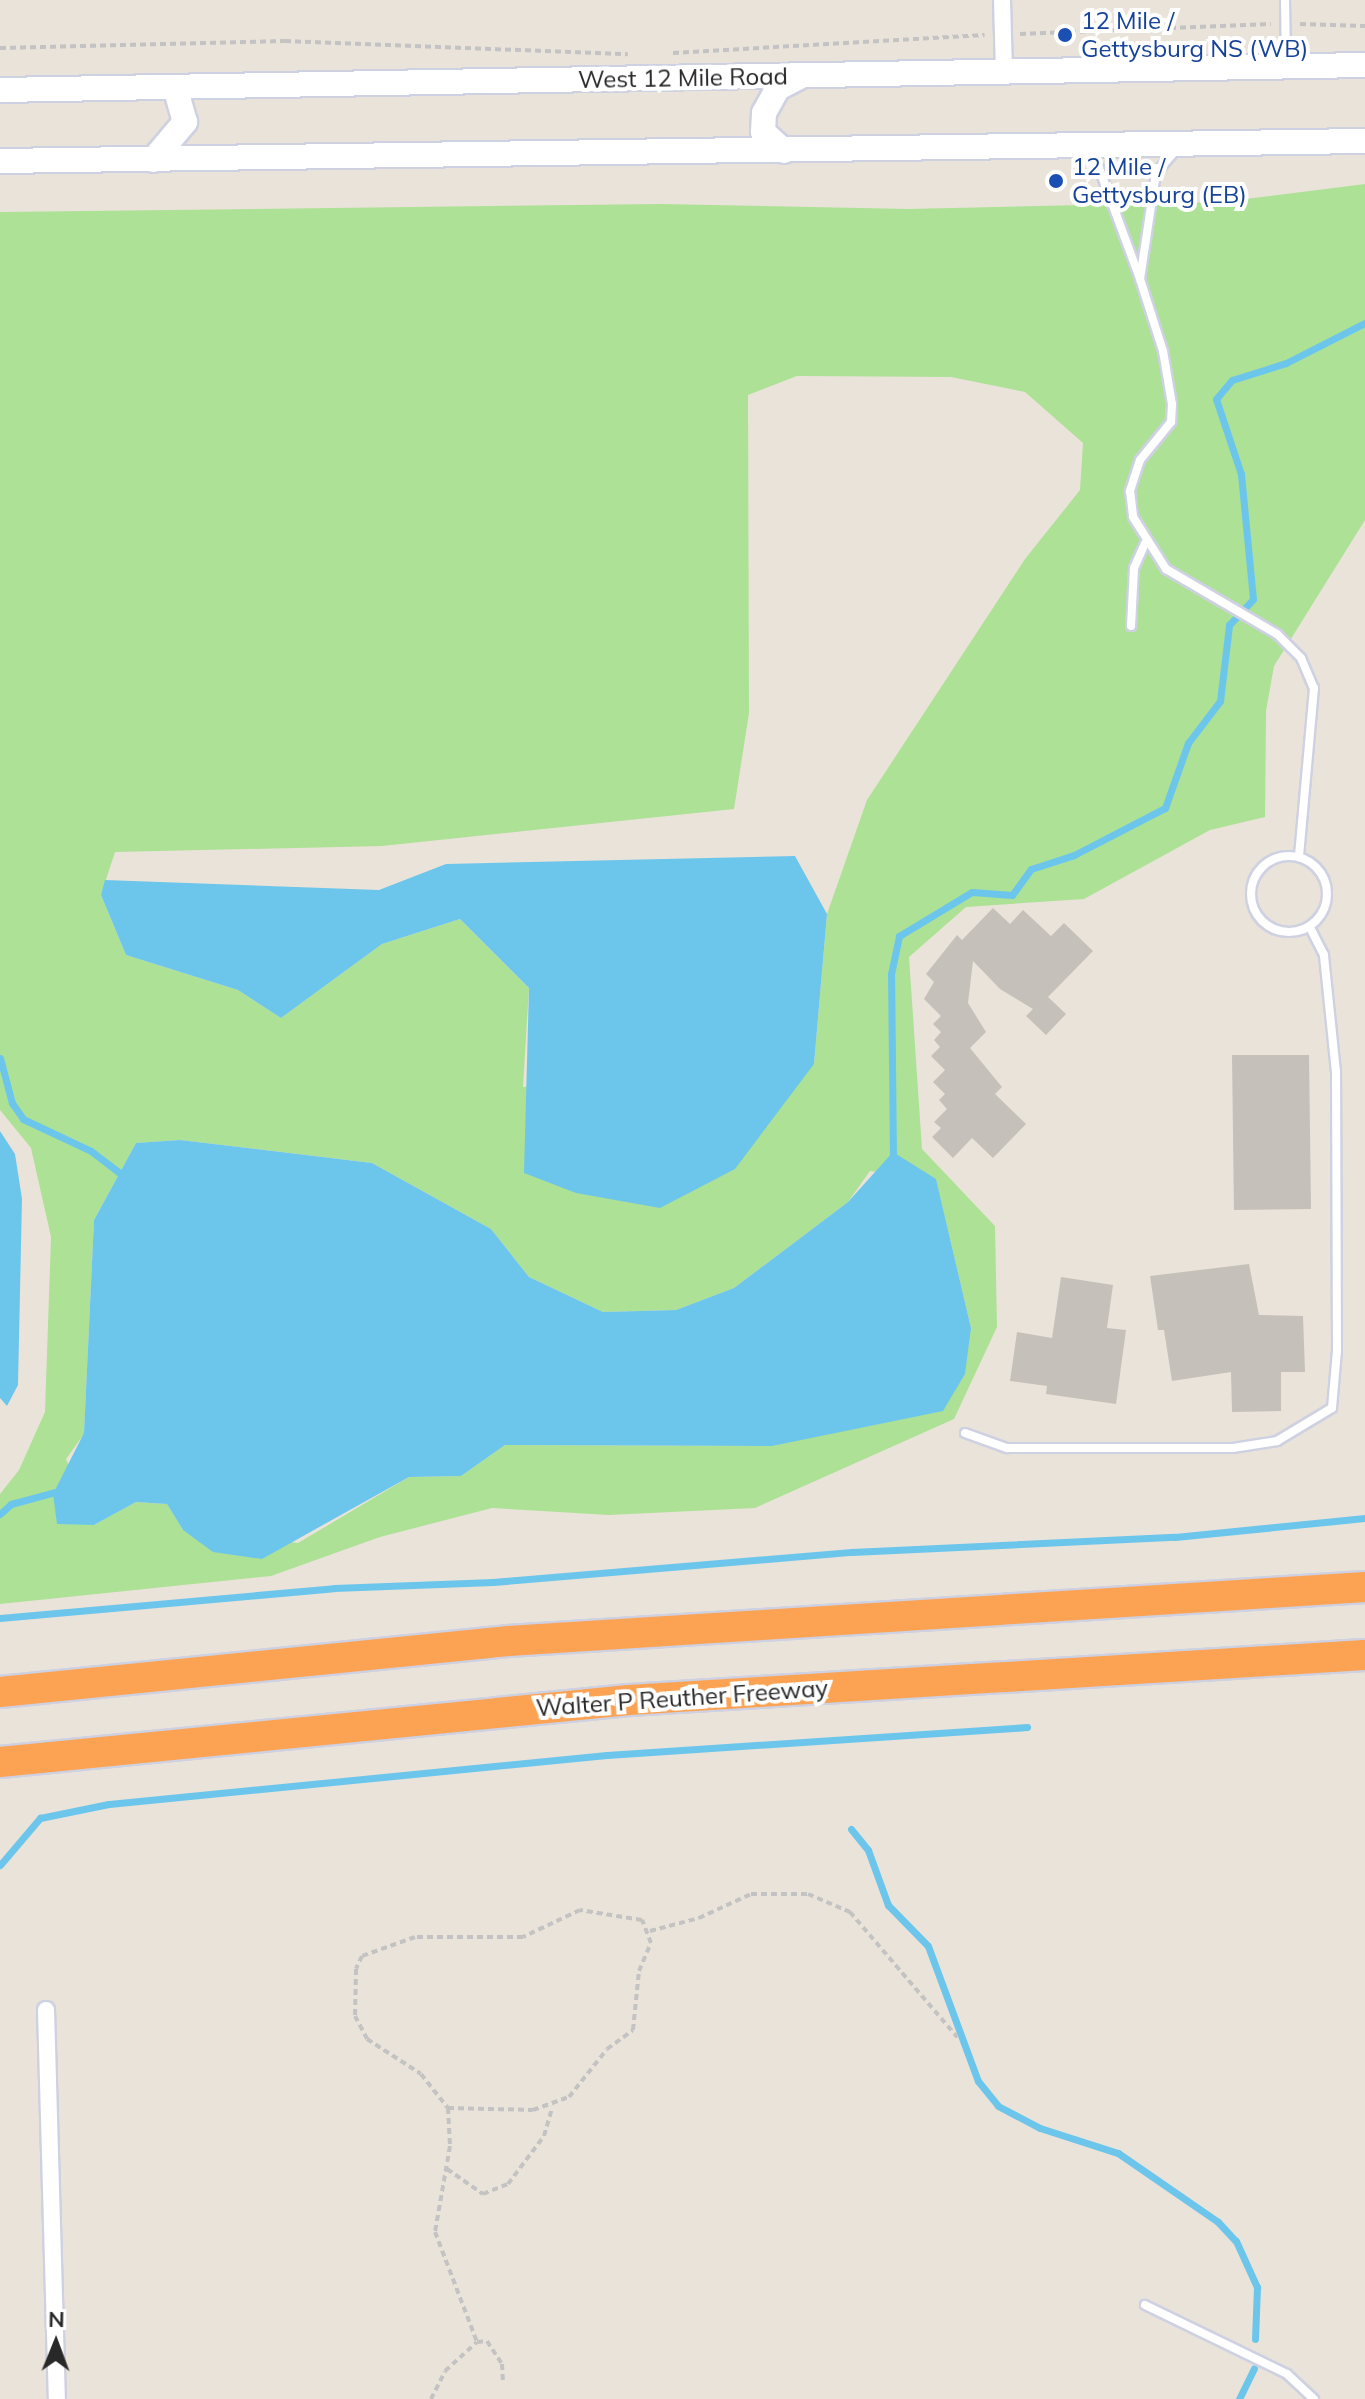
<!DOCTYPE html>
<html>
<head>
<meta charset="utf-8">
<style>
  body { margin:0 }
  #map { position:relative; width:1365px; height:2399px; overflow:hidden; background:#eae3d9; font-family:Mulish,sans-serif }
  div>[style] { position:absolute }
  .green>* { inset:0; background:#ade196 }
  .water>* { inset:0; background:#6cc6ec }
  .stream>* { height:7px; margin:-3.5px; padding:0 3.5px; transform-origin:3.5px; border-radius:3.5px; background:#6cc6ec }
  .building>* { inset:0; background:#c5c0b9 }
  .path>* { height:4px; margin-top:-2px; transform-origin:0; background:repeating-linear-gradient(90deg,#c3c3c3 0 6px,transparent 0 10px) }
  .roads { filter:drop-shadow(2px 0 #ced1e1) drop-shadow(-2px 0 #ced1e1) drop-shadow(0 2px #ced1e1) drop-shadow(0 -2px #ced1e1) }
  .service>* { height:8px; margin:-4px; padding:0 4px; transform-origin:4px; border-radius:4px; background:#fff }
  .service>.ring { margin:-4px; padding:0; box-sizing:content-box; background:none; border:8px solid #fff; border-radius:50% }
  .minor>* { height:16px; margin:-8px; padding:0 8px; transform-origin:8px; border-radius:8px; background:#fff }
  .secondary>* { height:24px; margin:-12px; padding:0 12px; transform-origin:12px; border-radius:12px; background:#fff }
  .motorway>* { height:30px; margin:-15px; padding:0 15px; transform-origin:15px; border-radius:15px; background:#fba253 }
  .dots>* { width:22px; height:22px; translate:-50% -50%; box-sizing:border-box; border:4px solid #fff; border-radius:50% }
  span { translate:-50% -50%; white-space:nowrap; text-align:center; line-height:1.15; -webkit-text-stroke:8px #fff; paint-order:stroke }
  .transit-label { font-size:24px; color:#164399 }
  .left { translate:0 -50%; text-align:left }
  .street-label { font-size:24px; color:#282828 }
  .north { position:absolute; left:16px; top:2303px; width:80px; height:80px; -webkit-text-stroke:6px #fff; paint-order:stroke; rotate:1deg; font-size:22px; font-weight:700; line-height:32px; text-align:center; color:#282828 }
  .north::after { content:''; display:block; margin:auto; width:28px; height:36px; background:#282828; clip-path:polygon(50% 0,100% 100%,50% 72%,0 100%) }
</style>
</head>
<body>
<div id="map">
  <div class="green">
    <i style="clip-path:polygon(evenodd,1365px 184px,1365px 520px,1274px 666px,1266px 711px,1265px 817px,1210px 830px,1084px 899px,966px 907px,909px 957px,922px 1149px,995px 1226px,997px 1327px,954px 1419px,755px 1508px,609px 1515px,492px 1508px,380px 1537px,271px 1576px,0 1604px,0 1494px,19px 1470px,45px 1412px,51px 1237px,31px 1148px,0 1110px,0 212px,661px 204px,909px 209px,1221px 202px,1365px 184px,797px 376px,951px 377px,1025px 392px,1083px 443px,1080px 490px,1025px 559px,867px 800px,827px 914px,814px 1064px,523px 1087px,529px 988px,460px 919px,382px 944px,281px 1018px,238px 990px,126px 955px,101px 895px,115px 852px,382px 846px,734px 809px,749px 713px,748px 395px,797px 376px,1365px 184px,180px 1140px,372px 1163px,491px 1229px,529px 1277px,603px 1312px,676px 1310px,734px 1288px,848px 1202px,870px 1171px,936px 1180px,971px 1328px,772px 1446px,505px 1445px,461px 1476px,409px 1477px,298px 1543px,183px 1530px,167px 1504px,136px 1502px,94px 1525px,66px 1459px,84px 1434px,94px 1220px,136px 1143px,180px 1140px)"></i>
  </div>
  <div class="water">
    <i style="clip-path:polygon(795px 856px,827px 914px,814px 1064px,735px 1169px,660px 1208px,576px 1193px,524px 1173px,529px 988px,460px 919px,382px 944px,281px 1018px,238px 990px,126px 955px,101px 895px,105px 880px,379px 890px,446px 864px)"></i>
    <i style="clip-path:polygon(0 1131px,15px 1154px,22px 1199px,18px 1385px,7px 1406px,0 1398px)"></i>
    <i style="clip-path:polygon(180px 1140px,372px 1163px,491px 1229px,529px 1277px,603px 1312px,676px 1310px,734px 1288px,848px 1202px,893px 1152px,936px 1179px,971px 1328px,965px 1374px,943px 1411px,772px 1446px,505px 1445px,461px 1476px,409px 1477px,262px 1559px,213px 1552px,183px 1530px,167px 1504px,136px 1502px,94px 1525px,57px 1524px,53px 1494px,84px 1433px,94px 1220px,136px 1143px)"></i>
  </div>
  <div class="stream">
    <i style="left:0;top:1058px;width:47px;rotate:75.1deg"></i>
    <i style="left:12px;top:1103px;width:19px;rotate:55deg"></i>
    <i style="left:23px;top:1119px;width:75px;rotate:25.2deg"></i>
    <i style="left:91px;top:1151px;width:43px;rotate:37.4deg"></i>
    <i style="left:893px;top:1159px;width:185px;rotate:-90.6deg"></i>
    <i style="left:891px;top:974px;width:39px;rotate:-78deg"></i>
    <i style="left:899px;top:936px;width:85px;rotate:-31.1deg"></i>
    <i style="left:972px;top:892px;width:40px;rotate:4.3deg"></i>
    <i style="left:1012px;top:895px;width:32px;rotate:-54deg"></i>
    <i style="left:1031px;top:869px;width:45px;rotate:-18deg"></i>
    <i style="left:1074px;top:855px;width:102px;rotate:-27.3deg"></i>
    <i style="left:1165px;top:808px;width:69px;rotate:-70.5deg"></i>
    <i style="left:1188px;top:743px;width:53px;rotate:-52.7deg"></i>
    <i style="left:1220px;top:701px;width:77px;rotate:-83.2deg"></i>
    <i style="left:1229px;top:625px;width:35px;rotate:-47deg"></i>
    <i style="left:1253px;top:599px;width:126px;rotate:-95.5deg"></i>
    <i style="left:1241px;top:474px;width:79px;rotate:-108.4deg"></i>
    <i style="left:1216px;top:399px;width:25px;rotate:-50deg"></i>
    <i style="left:1232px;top:380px;width:57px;rotate:-17.5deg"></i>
    <i style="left:1286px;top:363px;width:89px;rotate:-26.9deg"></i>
    <i style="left:0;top:1514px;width:15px;rotate:-42deg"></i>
    <i style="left:11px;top:1504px;width:50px;rotate:-15.2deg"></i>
    <i style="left:0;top:1618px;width:335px;rotate:-5.1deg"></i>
    <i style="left:334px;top:1588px;width:159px;rotate:-2.2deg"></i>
    <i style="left:493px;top:1582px;width:360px;rotate:-4.8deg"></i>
    <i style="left:852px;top:1552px;width:323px;rotate:-2.7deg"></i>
    <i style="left:1175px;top:1537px;width:191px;rotate:-5.7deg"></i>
    <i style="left:851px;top:1829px;width:27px;rotate:51deg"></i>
    <i style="left:868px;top:1850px;width:59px;rotate:70deg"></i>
    <i style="left:888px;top:1905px;width:57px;rotate:45.7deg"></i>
    <i style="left:928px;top:1946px;width:144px;rotate:69.7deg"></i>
    <i style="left:978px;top:2081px;width:32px;rotate:51deg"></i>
    <i style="left:998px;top:2106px;width:47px;rotate:27.6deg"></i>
    <i style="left:1040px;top:2128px;width:82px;rotate:17.8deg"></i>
    <i style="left:1118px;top:2153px;width:121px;rotate:34.6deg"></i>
    <i style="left:1218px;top:2222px;width:26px;rotate:47deg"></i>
    <i style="left:1236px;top:2241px;width:51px;rotate:65.5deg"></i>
    <i style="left:1257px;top:2287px;width:52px;rotate:92.2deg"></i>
    <i style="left:0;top:1865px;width:62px;rotate:-49.6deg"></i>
    <i style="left:40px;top:1818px;width:70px;rotate:-11.5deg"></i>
    <i style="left:109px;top:1804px;width:500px;rotate:-5.62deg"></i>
    <i style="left:607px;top:1755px;width:421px;rotate:-3.8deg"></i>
    <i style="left:1239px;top:2399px;width:34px;rotate:-64deg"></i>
  </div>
  <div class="building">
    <i style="clip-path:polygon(993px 908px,1010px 924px,1023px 910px,1051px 936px,1064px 923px,1093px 951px,1048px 997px,1066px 1014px,1046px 1035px,1026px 1016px,1033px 1009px,1000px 989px,973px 961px,968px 1003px,986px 1032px,970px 1048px,1002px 1087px,995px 1094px,1026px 1124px,993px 1158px,972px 1138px,953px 1158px,932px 1137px,941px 1128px,934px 1122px,947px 1109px,939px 1100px,945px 1094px,933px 1082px,945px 1070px,931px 1056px,940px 1047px,934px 1040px,941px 1032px,933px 1024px,941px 1016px,924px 999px,934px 982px,926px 974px,957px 935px,962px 940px)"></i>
    <i style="clip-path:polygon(1232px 1055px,1309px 1055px,1311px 1209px,1234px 1210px)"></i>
    <i style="clip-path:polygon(1249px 1264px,1259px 1315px,1303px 1316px,1305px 1372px,1281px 1372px,1281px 1411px,1232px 1412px,1231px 1372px,1172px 1381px,1164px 1330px,1158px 1330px,1150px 1276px)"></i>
    <i style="clip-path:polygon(1061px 1277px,1113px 1285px,1107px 1328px,1126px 1330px,1116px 1404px,1046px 1394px,1047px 1386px,1010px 1381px,1017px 1332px,1052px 1338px)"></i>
  </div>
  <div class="path">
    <i style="left:1300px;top:24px;width:65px;rotate:1.8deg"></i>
    <i style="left:1020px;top:34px;width:251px;rotate:-2.3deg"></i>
    <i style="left:0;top:48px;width:285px;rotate:-1.4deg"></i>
    <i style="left:285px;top:41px;width:343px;rotate:2.2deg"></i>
    <i style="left:673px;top:53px;width:312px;rotate:-3.3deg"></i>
    <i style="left:650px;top:1931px;width:51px;rotate:-14.9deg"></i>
    <i style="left:699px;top:1918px;width:57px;rotate:-24.8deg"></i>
    <i style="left:751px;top:1894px;width:57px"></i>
    <i style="left:808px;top:1894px;width:46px;rotate:23.2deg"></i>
    <i style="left:850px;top:1912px;width:165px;rotate:49.4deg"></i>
    <i style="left:448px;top:2108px;width:85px;rotate:1.3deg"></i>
    <i style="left:533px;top:2110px;width:38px;rotate:-20deg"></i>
    <i style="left:569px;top:2097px;width:61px;rotate:-51.6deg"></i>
    <i style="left:607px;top:2049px;width:32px;rotate:-36deg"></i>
    <i style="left:633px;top:2030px;width:59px;rotate:-84.2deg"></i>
    <i style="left:639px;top:1971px;width:30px;rotate:-67deg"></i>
    <i style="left:651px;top:1943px;width:25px;rotate:-111deg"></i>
    <i style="left:642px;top:1920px;width:63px;rotate:-170.8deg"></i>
    <i style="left:580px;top:1910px;width:63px;rotate:154.7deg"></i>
    <i style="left:523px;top:1937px;width:108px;rotate:180deg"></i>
    <i style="left:415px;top:1937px;width:56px;rotate:160.3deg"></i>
    <i style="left:362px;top:1956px;width:14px;rotate:115deg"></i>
    <i style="left:356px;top:1969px;width:47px;rotate:91.2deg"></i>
    <i style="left:355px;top:2016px;width:26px;rotate:62deg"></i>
    <i style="left:367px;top:2039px;width:64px;rotate:32.9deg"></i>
    <i style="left:421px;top:2074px;width:43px;rotate:51.5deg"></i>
    <i style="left:448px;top:2108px;width:38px;rotate:87deg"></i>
    <i style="left:450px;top:2146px;width:87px;rotate:99.9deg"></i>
    <i style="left:435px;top:2232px;width:118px;rotate:69.1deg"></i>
    <i style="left:477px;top:2342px;width:10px;rotate:-6deg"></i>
    <i style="left:487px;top:2341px;width:27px;rotate:57deg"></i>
    <i style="left:502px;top:2364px;width:20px;rotate:87deg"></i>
    <i style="left:447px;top:2169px;width:44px;rotate:34.8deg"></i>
    <i style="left:483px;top:2194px;width:27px;rotate:-22deg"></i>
    <i style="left:508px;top:2184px;width:60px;rotate:-53.1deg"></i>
    <i style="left:544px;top:2136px;width:29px;rotate:-74deg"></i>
    <i style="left:431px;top:2399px;width:31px;rotate:-63deg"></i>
    <i style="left:445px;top:2371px;width:43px;rotate:-42.2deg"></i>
  </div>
  <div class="roads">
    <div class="service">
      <i style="left:1285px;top:0;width:62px;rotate:89.1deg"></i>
      <i style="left:1081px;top:150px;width:25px;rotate:45deg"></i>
      <i style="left:1099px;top:168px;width:118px;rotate:69.7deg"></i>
      <i style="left:1140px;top:279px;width:107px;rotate:-81.4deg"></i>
      <i style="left:1156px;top:173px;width:30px;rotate:-49deg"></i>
      <i style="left:1140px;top:279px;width:76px;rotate:72.3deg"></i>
      <i style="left:1163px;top:351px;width:54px;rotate:80.4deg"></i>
      <i style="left:1172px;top:404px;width:18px;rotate:93deg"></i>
      <i style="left:1171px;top:422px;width:49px;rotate:129.2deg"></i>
      <i style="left:1140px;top:460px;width:33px;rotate:108deg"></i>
      <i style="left:1130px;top:491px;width:26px;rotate:83deg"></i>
      <i style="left:1133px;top:517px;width:62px;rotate:57.6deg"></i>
      <i style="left:1166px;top:569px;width:129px;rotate:30.4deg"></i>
      <i style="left:1277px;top:634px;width:34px;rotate:45deg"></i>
      <i style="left:1301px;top:658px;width:33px;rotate:67deg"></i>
      <i style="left:1314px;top:688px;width:170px;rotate:95.1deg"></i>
      <i style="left:1131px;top:626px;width:58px;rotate:-87deg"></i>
      <i style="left:1134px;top:568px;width:27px;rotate:-66deg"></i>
      <i class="ring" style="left:1251px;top:856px;width:68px;height:68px"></i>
      <i style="left:965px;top:1433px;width:45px;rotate:19.7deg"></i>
      <i style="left:1007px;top:1448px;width:226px"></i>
      <i style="left:1233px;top:1448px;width:45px;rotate:-9deg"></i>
      <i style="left:1277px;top:1441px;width:64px;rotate:-31deg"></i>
      <i style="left:1332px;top:1408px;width:57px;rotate:-85deg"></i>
      <i style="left:1337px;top:1351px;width:279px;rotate:-90.2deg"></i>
      <i style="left:1336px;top:1072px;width:118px;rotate:-95.9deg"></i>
      <i style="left:1324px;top:955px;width:31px;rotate:-117deg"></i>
      <i style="left:1145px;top:2305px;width:158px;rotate:25.9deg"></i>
      <i style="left:1287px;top:2374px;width:37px;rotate:43deg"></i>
    </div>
    <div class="minor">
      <i style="left:1002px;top:0;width:72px;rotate:88.4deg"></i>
      <i style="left:46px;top:2010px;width:389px;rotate:88.4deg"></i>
    </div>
    <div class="secondary">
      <i style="left:0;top:90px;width:1365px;rotate:-1.05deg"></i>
      <i style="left:784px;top:151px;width:28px;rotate:-138deg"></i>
      <i style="left:763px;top:132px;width:19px;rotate:-87deg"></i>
      <i style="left:764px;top:113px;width:29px;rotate:-61deg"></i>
      <i style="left:778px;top:88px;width:25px;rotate:-27deg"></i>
      <i style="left:153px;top:160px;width:50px;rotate:-49.9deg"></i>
      <i style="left:185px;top:122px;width:36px;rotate:-106deg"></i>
      <i style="left:0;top:161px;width:1365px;rotate:-0.84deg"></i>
    </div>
    <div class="motorway">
      <i style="left:0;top:1692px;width:511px;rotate:-5.73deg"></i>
      <i style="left:508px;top:1641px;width:859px;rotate:-3.61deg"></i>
      <i style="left:0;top:1762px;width:632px;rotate:-5.63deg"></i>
      <i style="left:629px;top:1700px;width:737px;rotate:-3.5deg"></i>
    </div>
  </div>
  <div class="dots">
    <i style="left:1065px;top:35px;background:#1a4fb4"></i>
    <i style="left:1056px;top:181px;background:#1a4fb4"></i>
  </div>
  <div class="transit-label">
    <span class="left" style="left:1081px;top:35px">12 Mile /<br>Gettysburg NS (WB)</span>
    <span class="left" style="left:1072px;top:181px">12 Mile /<br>Gettysburg (EB)</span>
  </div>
  <div class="street-label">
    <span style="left:683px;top:78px;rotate:-1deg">West 12 Mile Road</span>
    <span style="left:682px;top:1698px;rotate:-4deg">Walter P Reuther Freeway</span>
  </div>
  <div class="north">N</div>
</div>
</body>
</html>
